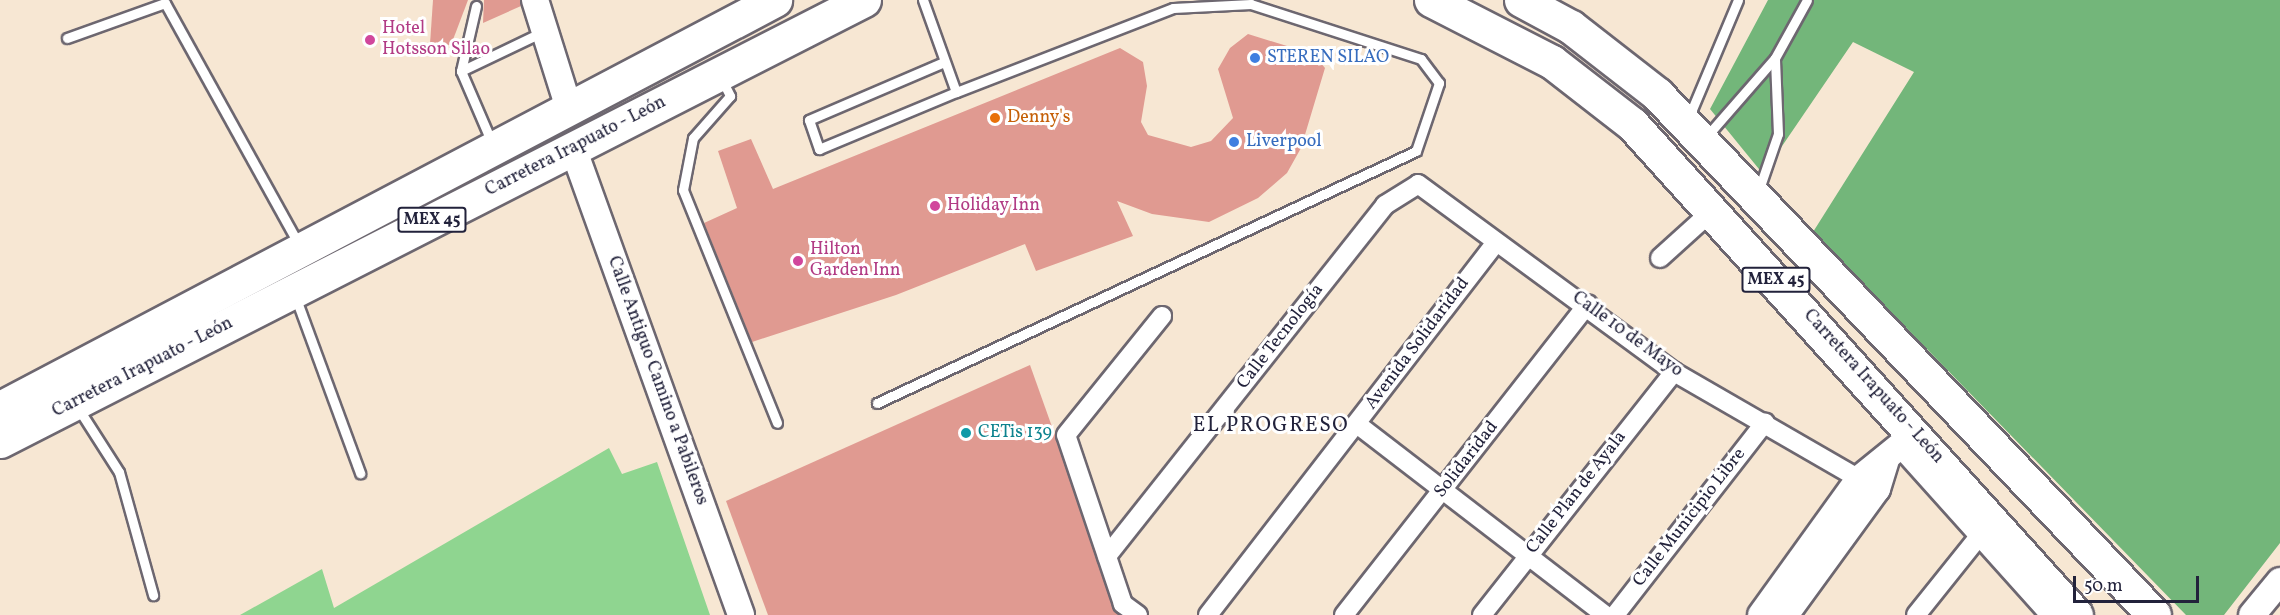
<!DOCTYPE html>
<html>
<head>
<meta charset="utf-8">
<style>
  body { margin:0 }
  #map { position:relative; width:2280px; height:615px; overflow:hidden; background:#f7e7d3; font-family:Vollkorn,serif }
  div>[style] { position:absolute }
  .green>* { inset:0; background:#8fd590 }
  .forest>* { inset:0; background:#73b67a }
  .building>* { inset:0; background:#e09a91 }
  .roads { filter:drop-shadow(2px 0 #6d6770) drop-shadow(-2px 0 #6d6770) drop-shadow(0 2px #6d6770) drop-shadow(0 -2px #6d6770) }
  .lane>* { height:9px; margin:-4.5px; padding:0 4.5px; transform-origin:4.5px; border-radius:4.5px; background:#fff }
  .street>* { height:18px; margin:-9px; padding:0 9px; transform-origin:9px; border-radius:9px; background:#fff }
  .secondary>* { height:26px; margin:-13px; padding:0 13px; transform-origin:13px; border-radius:13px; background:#fff }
  .highway>* { height:33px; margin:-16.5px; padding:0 16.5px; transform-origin:16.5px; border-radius:16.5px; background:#fff }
  .dots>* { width:16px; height:16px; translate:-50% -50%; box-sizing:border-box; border:3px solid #fff; border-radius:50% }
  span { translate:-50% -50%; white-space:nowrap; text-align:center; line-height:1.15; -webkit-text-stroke:6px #fff; paint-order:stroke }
  .shield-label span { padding:2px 4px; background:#fff; border:2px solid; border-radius:4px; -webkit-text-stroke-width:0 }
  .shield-label { font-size:16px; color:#22223b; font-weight:700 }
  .hotel-label { font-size:18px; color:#b23c85 }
  .left { translate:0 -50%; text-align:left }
  .shop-label { font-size:18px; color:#366cbe }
  .food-label { font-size:18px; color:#c56008 }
  .street-label { font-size:18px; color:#22223b }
  .culture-label { font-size:18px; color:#0d838f }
  .quarter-label { font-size:21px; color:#22223b; letter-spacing:1.5px }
  .scale { position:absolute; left:2073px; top:576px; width:126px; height:27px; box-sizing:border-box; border:3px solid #22223b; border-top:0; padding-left:8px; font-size:18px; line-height:21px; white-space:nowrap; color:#22223b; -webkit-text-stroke:4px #fff; paint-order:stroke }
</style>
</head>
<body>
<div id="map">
  <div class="green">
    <i style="clip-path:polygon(609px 448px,622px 474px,657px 462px,710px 615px,240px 615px,322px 569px,334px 608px)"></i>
  </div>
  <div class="forest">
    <i style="clip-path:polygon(1768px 0,2280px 0,2280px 543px,2224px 615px,2186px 615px,1813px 232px,1914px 72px,1853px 42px,1763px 174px,1710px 109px)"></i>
  </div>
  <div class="building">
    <i style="clip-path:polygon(433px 0,468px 0,451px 45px,430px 44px)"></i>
    <i style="clip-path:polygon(484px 0,520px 0,521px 6px,483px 23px)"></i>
    <i style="clip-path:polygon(1248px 34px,1313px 54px,1325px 68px,1301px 148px,1287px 173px,1258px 198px,1209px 222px,1152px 214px,1117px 201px,1133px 236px,1036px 271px,1025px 244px,896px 295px,752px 342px,704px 223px,737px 208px,718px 151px,751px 139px,773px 189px,1120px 48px,1143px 62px,1147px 86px,1141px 122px,1148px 135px,1191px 147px,1211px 141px,1233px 118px,1218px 69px,1230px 48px)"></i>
    <i style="clip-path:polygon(1030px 365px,1119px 615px,768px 615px,726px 501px)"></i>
  </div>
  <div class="roads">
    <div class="lane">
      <i style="left:476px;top:6px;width:67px;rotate:103deg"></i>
      <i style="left:461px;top:71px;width:78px;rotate:66.7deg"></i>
      <i style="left:67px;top:38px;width:104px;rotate:-19.7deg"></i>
      <i style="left:165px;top:3px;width:274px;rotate:61deg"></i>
      <i style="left:944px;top:62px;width:147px;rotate:156.8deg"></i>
      <i style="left:809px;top:120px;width:31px;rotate:71deg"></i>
      <i style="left:819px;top:149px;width:148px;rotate:-22.6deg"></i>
      <i style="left:461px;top:71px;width:79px;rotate:-25.6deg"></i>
      <i style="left:722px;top:80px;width:18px;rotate:63deg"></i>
      <i style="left:730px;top:96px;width:56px;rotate:131.4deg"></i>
      <i style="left:693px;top:138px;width:53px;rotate:100.9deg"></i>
      <i style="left:683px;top:190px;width:251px;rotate:68deg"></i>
      <i style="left:1688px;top:119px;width:129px;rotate:-67.2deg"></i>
      <i style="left:1706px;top:137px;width:105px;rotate:-48.9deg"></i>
      <i style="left:1775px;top:58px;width:66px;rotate:-61.1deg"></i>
      <i style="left:1758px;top:192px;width:61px;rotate:-71deg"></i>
      <i style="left:1778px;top:134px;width:76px;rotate:-92.3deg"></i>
      <i style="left:295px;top:296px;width:189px;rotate:69.8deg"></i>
      <i style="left:877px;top:403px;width:595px;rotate:-25.06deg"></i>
      <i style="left:1416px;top:151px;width:72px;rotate:-71.3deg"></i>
      <i style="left:1439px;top:83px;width:30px;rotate:-127deg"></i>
      <i style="left:1421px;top:59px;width:179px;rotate:-162.1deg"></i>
      <i style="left:1251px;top:4px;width:78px;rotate:177.1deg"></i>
      <i style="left:1173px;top:8px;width:233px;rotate:158.8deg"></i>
      <i style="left:956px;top:92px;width:98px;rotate:-109.7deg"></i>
      <i style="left:78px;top:408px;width:76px;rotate:57.4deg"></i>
      <i style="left:119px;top:472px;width:128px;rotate:74.5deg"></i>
    </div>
    <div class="street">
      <i style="left:1660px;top:258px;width:70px;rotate:-42.1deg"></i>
      <i style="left:1357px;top:424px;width:313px;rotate:37.6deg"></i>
      <i style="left:1900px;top:448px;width:224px;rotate:48.1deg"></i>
      <i style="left:1107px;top:556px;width:448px;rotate:-51.6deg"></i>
      <i style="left:1385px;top:205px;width:39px;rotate:-32deg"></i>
      <i style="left:1418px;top:184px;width:318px;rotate:36.3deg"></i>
      <i style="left:1674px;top:372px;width:226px;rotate:30deg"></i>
      <i style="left:1138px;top:615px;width:19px;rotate:-144deg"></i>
      <i style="left:1123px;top:604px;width:178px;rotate:-108.6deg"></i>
      <i style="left:1066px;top:435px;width:153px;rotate:-51.1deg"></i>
      <i style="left:1208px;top:615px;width:470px;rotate:-52.3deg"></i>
      <i style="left:1344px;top:615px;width:395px;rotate:-51.9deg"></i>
      <i style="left:1482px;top:615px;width:310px;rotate:-51.7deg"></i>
      <i style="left:1615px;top:615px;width:244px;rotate:-52.1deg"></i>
      <i style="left:1916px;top:615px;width:102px;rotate:-51.3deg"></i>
    </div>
    <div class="secondary">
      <i style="left:535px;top:0;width:110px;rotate:72.6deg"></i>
      <i style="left:573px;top:148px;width:496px;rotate:70.2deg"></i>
      <i style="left:1761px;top:615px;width:168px;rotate:-54.2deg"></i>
      <i style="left:1859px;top:479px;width:73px;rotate:-38.9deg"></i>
      <i style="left:1785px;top:615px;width:156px;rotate:-53.9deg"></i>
      <i style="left:1877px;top:489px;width:31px;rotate:-73deg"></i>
      <i style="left:2252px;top:615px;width:44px;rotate:-50.5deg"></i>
    </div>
    <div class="highway">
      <i style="left:1431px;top:0;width:136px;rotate:27.1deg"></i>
      <i style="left:1552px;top:62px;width:101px;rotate:37.8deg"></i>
      <i style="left:1632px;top:124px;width:662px;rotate:47.88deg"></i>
      <i style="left:1521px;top:0;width:57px;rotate:28.4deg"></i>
      <i style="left:1571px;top:27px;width:109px;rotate:37.9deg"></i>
      <i style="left:1657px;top:94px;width:720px;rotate:46.35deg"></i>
      <i style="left:0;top:408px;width:876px;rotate:-27.76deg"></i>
      <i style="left:0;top:441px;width:970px;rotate:-27.04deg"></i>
    </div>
  </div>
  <div class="dots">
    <i style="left:370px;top:40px;background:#d1479c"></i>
    <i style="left:1255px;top:58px;background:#3f7fe0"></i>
    <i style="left:995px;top:118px;background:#e8710a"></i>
    <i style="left:1234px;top:142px;background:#3f7fe0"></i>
    <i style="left:935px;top:206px;background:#d1479c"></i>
    <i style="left:798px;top:261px;background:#d1479c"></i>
    <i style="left:966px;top:433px;background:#0f9aa8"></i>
  </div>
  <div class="shield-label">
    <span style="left:432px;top:220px">MEX 45</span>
    <span style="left:1776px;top:280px">MEX 45</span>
  </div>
  <div class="hotel-label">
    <span class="left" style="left:382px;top:40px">Hotel<br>Hotsson Silao</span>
    <span class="left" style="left:947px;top:206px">Holiday Inn</span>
    <span class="left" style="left:810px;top:261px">Hilton<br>Garden Inn</span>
  </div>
  <div class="shop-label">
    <span class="left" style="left:1267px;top:58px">STEREN SILAO</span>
    <span class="left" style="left:1246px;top:142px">Liverpool</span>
  </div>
  <div class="food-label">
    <span class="left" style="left:1007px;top:118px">Denny's</span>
  </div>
  <div class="street-label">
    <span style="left:576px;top:147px;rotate:-27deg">Carretera Irapuato - León</span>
    <span style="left:1627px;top:335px;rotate:36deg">Calle 10 de Mayo</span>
    <span style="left:1281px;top:337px;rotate:-52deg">Calle Tecnología</span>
    <span style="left:1418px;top:344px;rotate:-53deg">Avenida Solidaridad</span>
    <span style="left:143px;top:368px;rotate:-27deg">Carretera Irapuato - León</span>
    <span style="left:657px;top:381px;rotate:70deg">Calle Antiguo Camino a Pabileros</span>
    <span style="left:1873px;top:387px;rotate:48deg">Carretera Irapuato - León</span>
    <span style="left:1467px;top:460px;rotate:-52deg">Solidaridad</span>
    <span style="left:1577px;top:493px;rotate:-52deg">Calle Plan de Ayala</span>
    <span style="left:1690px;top:518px;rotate:-52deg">Calle Municipio Libre</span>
  </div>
  <div class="culture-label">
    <span class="left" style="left:978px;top:433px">CETis 139</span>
  </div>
  <div class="quarter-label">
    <span style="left:1271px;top:426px">EL PROGRESO</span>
  </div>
  <div class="scale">50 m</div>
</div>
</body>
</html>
